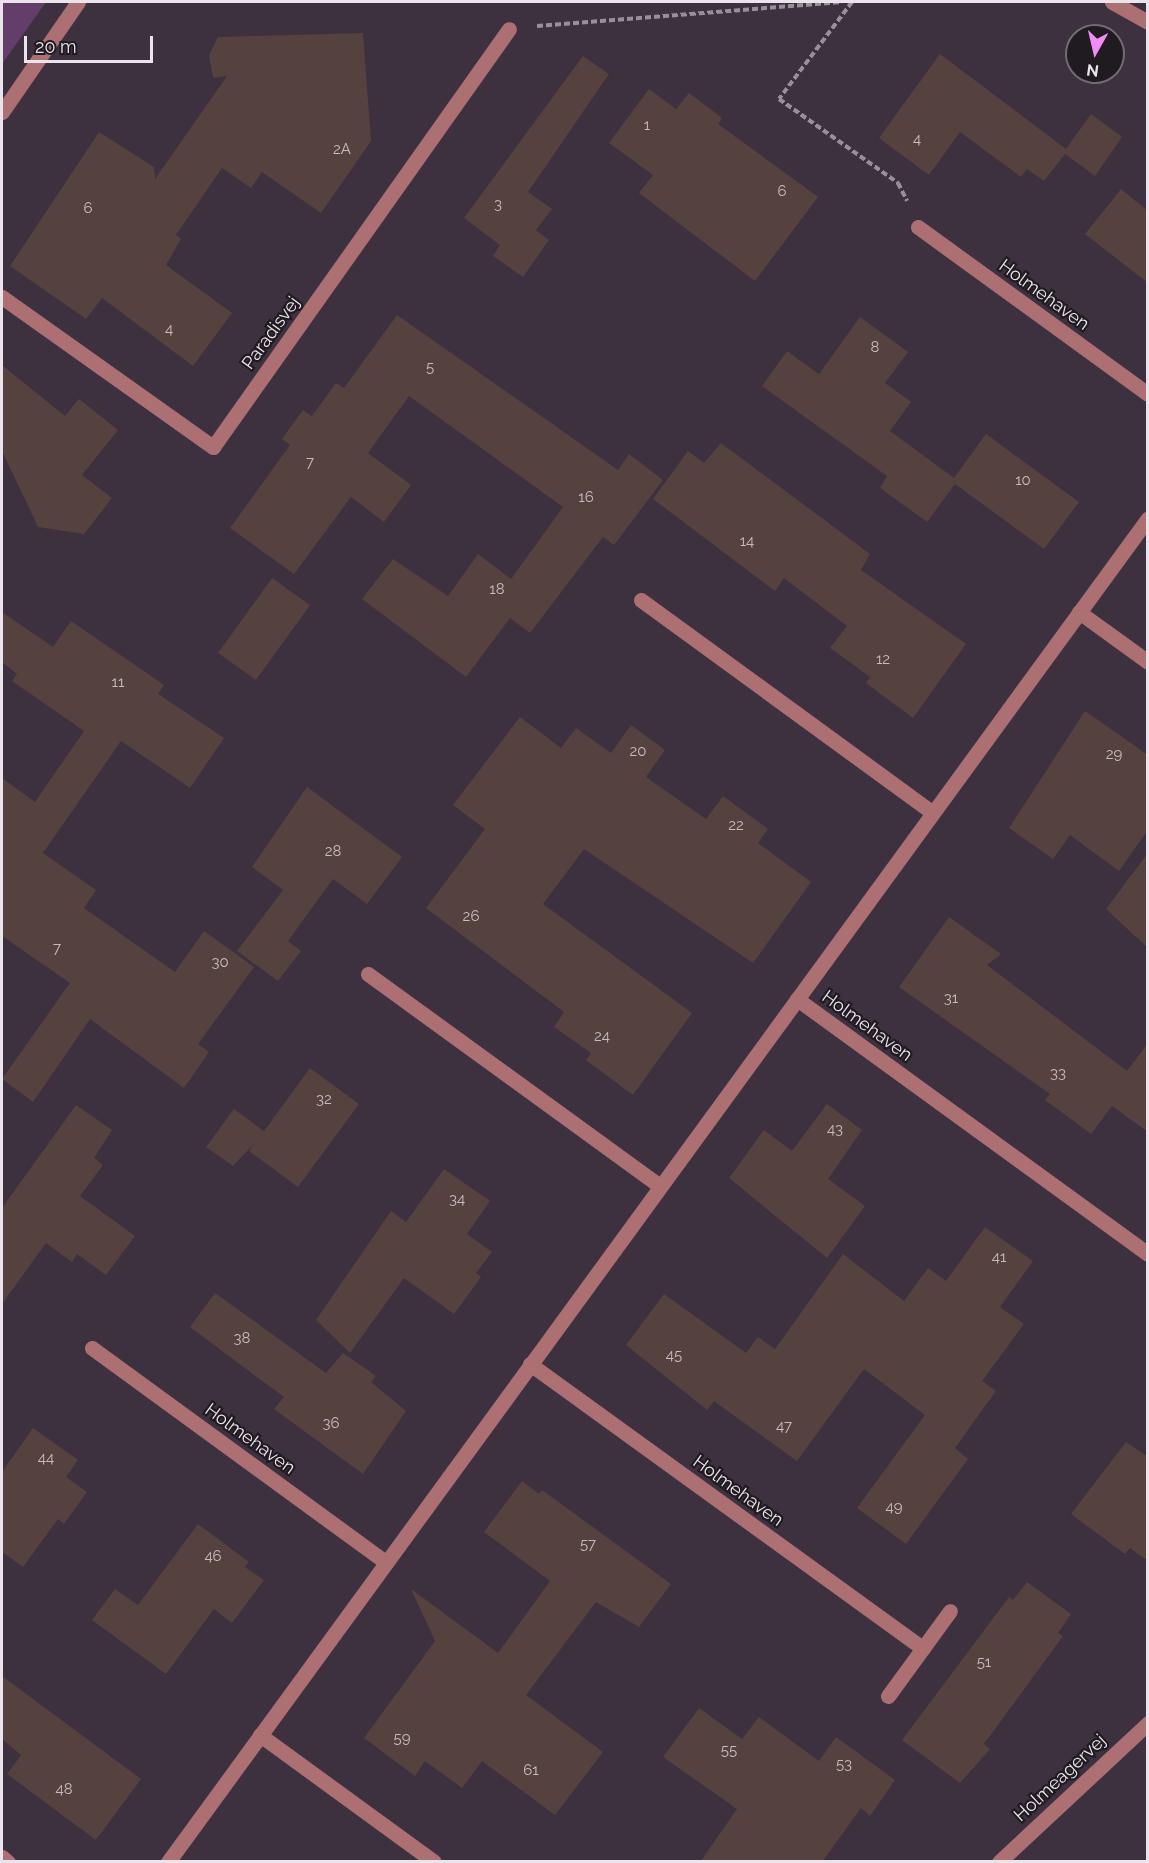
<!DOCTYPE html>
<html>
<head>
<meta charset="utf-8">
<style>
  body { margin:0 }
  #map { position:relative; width:1149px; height:1863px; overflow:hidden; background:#3d313f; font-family:Raleway,sans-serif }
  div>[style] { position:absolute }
  .green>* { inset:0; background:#643e6b }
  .building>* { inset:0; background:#55413e }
  .path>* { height:4px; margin-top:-2px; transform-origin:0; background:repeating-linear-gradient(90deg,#998f9b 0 6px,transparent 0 9px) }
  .minor>* { height:15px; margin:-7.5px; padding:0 7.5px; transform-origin:7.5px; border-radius:7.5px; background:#ac6f72 }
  span { translate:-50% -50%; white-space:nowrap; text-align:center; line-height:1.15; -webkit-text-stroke:4.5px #201b21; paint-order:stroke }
  .number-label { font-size:15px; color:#c6bbc1 }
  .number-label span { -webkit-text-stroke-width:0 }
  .street-label { font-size:18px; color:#ece4ed }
  .frame { position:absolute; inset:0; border:3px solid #ece4ed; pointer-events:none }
  .north { position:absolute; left:1065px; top:24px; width:60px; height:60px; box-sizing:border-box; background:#201b21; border:2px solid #726b73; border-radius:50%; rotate:188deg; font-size:16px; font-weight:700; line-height:24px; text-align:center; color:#ece4ed }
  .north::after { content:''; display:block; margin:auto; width:21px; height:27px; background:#f18bf5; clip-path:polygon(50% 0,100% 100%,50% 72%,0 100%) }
  .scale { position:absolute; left:24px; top:36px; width:129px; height:27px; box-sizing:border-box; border:3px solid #ece4ed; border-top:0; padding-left:8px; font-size:18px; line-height:21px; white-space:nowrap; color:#ece4ed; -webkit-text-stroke:4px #201b21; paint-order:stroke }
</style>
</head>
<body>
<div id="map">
  <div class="green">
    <i style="clip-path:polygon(2px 2px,46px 2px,2px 64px)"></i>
  </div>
  <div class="building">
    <i style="clip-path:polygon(363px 33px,371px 141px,321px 213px,262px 172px,251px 188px,222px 168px,176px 235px,181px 239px,166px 265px,232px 313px,193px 366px,102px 298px,86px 319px,10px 266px,99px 132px,154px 167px,155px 179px,227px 76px,213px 78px,209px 55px,218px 37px)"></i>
    <i style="clip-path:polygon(940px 54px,1066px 149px,1091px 114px,1122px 137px,1095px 176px,1065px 154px,1044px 181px,1027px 169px,1021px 177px,960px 132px,929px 175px,879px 138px)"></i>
    <i style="clip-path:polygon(583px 56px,609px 74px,528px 192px,552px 209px,536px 230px,549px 240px,523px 277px,493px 256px,500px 245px,464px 218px)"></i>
    <i style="clip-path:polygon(649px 89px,676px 109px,689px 93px,722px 118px,718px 124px,818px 197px,755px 281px,639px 193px,653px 175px,609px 143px)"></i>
    <i style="clip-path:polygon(1121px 189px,1148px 211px,1148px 283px,1085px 234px)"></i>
    <i style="clip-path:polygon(397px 315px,618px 470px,629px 454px,663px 480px,614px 545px,603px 537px,530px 633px,510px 618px,466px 677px,362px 599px,393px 559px,448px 596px,478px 554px,511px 579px,563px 507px,409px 396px,368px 453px,411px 485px,384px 522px,351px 497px,294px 574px,230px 528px,290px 445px,282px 439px,303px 410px,312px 416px,336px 383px,344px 388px)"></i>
    <i style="clip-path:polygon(860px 317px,908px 352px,885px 383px,911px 402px,890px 431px,954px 478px,986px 434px,1079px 502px,1044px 549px,955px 484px,927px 522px,880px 488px,887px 476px,762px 386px,787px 351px,819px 374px)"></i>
    <i style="clip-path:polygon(2px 365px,65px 416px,79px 399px,118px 430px,82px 475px,112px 498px,84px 534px,38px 527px,2px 451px)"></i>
    <i style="clip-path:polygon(721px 443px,870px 554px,861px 570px,966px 644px,913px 718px,866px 683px,870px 677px,830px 648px,847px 626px,784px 578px,775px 591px,653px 499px,688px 451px,704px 463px)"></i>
    <i style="clip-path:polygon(272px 578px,310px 605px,256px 680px,218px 653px)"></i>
    <i style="clip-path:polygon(2px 612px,53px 647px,71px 621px,164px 685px,158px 694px,224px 738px,190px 788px,121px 741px,43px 853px,96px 890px,84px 908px,175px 972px,204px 931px,254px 967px,198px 1044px,209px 1052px,184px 1088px,90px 1019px,33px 1102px,2px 1079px,70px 983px,2px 936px,2px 778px,35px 802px,84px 731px,12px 681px,17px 674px,2px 662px)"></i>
    <i style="clip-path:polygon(1085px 711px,1148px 755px,1148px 830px,1119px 871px,1070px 835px,1053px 859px,1009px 828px)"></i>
    <i style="clip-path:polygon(520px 717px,561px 748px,576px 728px,611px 753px,631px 725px,665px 750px,646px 777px,706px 819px,723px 796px,768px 829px,758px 843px,811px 882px,753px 963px,584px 849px,543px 904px,692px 1013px,633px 1095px,586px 1060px,591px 1053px,554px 1027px,564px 1012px,426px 908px,485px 829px,453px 805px)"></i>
    <i style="clip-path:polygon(307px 787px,402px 857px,367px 904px,333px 879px,288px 941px,301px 951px,278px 981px,237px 951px,283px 890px,252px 867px)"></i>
    <i style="clip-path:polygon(1148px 853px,1148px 948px,1106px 909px)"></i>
    <i style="clip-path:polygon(949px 917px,1001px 954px,987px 965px,1127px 1071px,1148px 1043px,1148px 1132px,1112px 1106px,1091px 1134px,1045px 1100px,1050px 1094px,899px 987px)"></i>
    <i style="clip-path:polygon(310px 1068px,359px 1104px,298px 1187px,249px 1151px,254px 1144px,233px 1166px,206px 1147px,234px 1109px,264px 1131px)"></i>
    <i style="clip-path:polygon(827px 1104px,862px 1130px,828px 1179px,865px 1206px,827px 1258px,729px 1178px,764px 1130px,792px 1151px)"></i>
    <i style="clip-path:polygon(76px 1105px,112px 1130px,94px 1158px,103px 1165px,80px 1196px,135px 1236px,106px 1275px,77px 1254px,72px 1262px,46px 1243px,2px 1304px,2px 1208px)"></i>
    <i style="clip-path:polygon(444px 1169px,490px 1201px,467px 1234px,492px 1252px,476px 1273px,481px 1277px,454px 1314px,404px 1278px,350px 1353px,316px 1320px,391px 1211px,406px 1222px)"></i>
    <i style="clip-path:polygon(985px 1227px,1033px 1261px,1000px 1307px,1024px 1324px,982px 1381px,996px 1391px,955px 1448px,968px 1459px,906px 1544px,857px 1508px,925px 1415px,864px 1369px,797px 1461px,714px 1401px,707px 1410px,626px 1345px,664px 1294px,746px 1353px,758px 1337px,775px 1349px,843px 1254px,904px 1301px,928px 1268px,946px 1281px)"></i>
    <i style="clip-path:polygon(215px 1293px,326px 1373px,343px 1353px,376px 1376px,371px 1382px,406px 1411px,363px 1474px,274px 1409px,284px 1397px,190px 1327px)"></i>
    <i style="clip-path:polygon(33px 1428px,78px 1460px,66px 1477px,87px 1492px,64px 1524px,58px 1519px,23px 1567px,2px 1552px,2px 1472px)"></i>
    <i style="clip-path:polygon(1126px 1442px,1148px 1457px,1148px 1561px,1130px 1548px,1125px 1554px,1071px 1514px)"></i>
    <i style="clip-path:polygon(522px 1481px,539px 1494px,542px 1490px,671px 1584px,639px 1627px,596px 1602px,526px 1695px,603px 1752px,555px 1815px,482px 1761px,462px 1788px,425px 1761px,415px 1776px,364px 1738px,435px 1641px,411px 1589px,498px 1653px,550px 1581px,484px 1532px)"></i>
    <i style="clip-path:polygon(198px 1524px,249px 1562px,245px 1567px,264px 1580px,232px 1623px,214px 1609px,166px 1674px,92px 1620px,115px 1589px,138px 1605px)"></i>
    <i style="clip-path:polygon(1027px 1582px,1071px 1614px,1058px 1633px,1063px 1636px,984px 1744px,990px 1749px,960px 1783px,902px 1740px,1009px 1597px,1013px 1600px)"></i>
    <i style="clip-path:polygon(2px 1676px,141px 1779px,96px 1840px,7px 1774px,21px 1755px,2px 1739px)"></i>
    <i style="clip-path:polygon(699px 1708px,742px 1739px,759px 1717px,819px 1761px,836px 1737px,895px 1780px,870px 1816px,861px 1808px,822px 1862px,700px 1862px,737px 1809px,663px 1757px)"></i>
  </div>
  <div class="path">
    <i style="left:852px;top:2px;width:121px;rotate:127deg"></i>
    <i style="left:779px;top:99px;width:146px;rotate:35.2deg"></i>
    <i style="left:898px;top:183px;width:20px;rotate:63deg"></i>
    <i style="left:537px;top:26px;width:306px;rotate:-4.5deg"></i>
  </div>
  <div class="minor">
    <i style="left:1112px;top:2px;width:41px;rotate:29.1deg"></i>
    <i style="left:2px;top:112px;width:134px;rotate:-55.4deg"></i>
    <i style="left:918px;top:227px;width:284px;rotate:36deg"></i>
    <i style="left:2px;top:297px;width:259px;rotate:35.4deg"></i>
    <i style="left:213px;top:447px;width:512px;rotate:-54.7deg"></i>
    <i style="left:641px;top:600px;width:361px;rotate:36.1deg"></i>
    <i style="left:1079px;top:612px;width:85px;rotate:35.9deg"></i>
    <i style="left:368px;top:974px;width:361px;rotate:36deg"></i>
    <i style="left:797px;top:999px;width:434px;rotate:36deg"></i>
    <i style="left:92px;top:1348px;width:364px;rotate:36.1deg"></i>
    <i style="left:530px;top:1364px;width:485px;rotate:35.9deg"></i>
    <i style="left:888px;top:1696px;width:105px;rotate:-53.9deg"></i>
    <i style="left:260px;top:1735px;width:215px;rotate:36.1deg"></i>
    <i style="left:2px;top:1857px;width:8px;rotate:40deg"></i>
    <i style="left:168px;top:1862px;width:1663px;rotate:-53.9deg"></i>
    <i style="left:999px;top:1862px;width:204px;rotate:-43deg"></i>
  </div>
  <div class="number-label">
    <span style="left:647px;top:126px">1</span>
    <span style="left:917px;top:140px">4</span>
    <span style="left:342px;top:150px">2A</span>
    <span style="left:782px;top:192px">6</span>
    <span style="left:498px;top:205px">3</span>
    <span style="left:88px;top:209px">6</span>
    <span style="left:169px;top:330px">4</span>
    <span style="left:875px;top:348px">8</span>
    <span style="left:430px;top:368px">5</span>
    <span style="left:310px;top:463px">7</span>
    <span style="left:1023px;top:481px">10</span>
    <span style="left:586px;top:498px">16</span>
    <span style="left:747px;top:542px">14</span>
    <span style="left:497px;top:590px">18</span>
    <span style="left:883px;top:660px">12</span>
    <span style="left:118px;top:683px">11</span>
    <span style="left:638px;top:752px">20</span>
    <span style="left:1114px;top:755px">29</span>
    <span style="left:736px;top:826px">22</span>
    <span style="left:333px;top:852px">28</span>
    <span style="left:471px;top:917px">26</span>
    <span style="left:57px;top:949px">7</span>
    <span style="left:220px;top:963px">30</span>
    <span style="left:951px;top:999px">31</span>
    <span style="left:602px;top:1037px">24</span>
    <span style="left:1058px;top:1074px">33</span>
    <span style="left:324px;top:1100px">32</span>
    <span style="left:835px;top:1130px">43</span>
    <span style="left:457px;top:1200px">34</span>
    <span style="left:999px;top:1258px">41</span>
    <span style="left:242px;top:1339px">38</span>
    <span style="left:674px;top:1356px">45</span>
    <span style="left:331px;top:1424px">36</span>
    <span style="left:784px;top:1427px">47</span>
    <span style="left:46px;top:1459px">44</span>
    <span style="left:894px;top:1508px">49</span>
    <span style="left:588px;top:1545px">57</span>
    <span style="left:213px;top:1557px">46</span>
    <span style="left:984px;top:1663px">51</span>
    <span style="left:402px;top:1739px">59</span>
    <span style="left:729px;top:1751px">55</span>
    <span style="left:844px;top:1765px">53</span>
    <span style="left:531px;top:1771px">61</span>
    <span style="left:64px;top:1790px">48</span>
  </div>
  <div class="street-label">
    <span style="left:1044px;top:295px;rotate:36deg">Holmehaven</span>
    <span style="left:271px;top:333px;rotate:-54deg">Paradisvej</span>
    <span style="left:867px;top:1026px;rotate:36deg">Holmehaven</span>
    <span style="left:250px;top:1439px;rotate:36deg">Holmehaven</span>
    <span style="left:738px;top:1491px;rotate:36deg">Holmehaven</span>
    <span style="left:1060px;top:1778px;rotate:-43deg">Holmeagervej</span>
  </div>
  <div class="frame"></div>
  <div class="north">N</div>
  <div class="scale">20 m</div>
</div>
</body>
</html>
